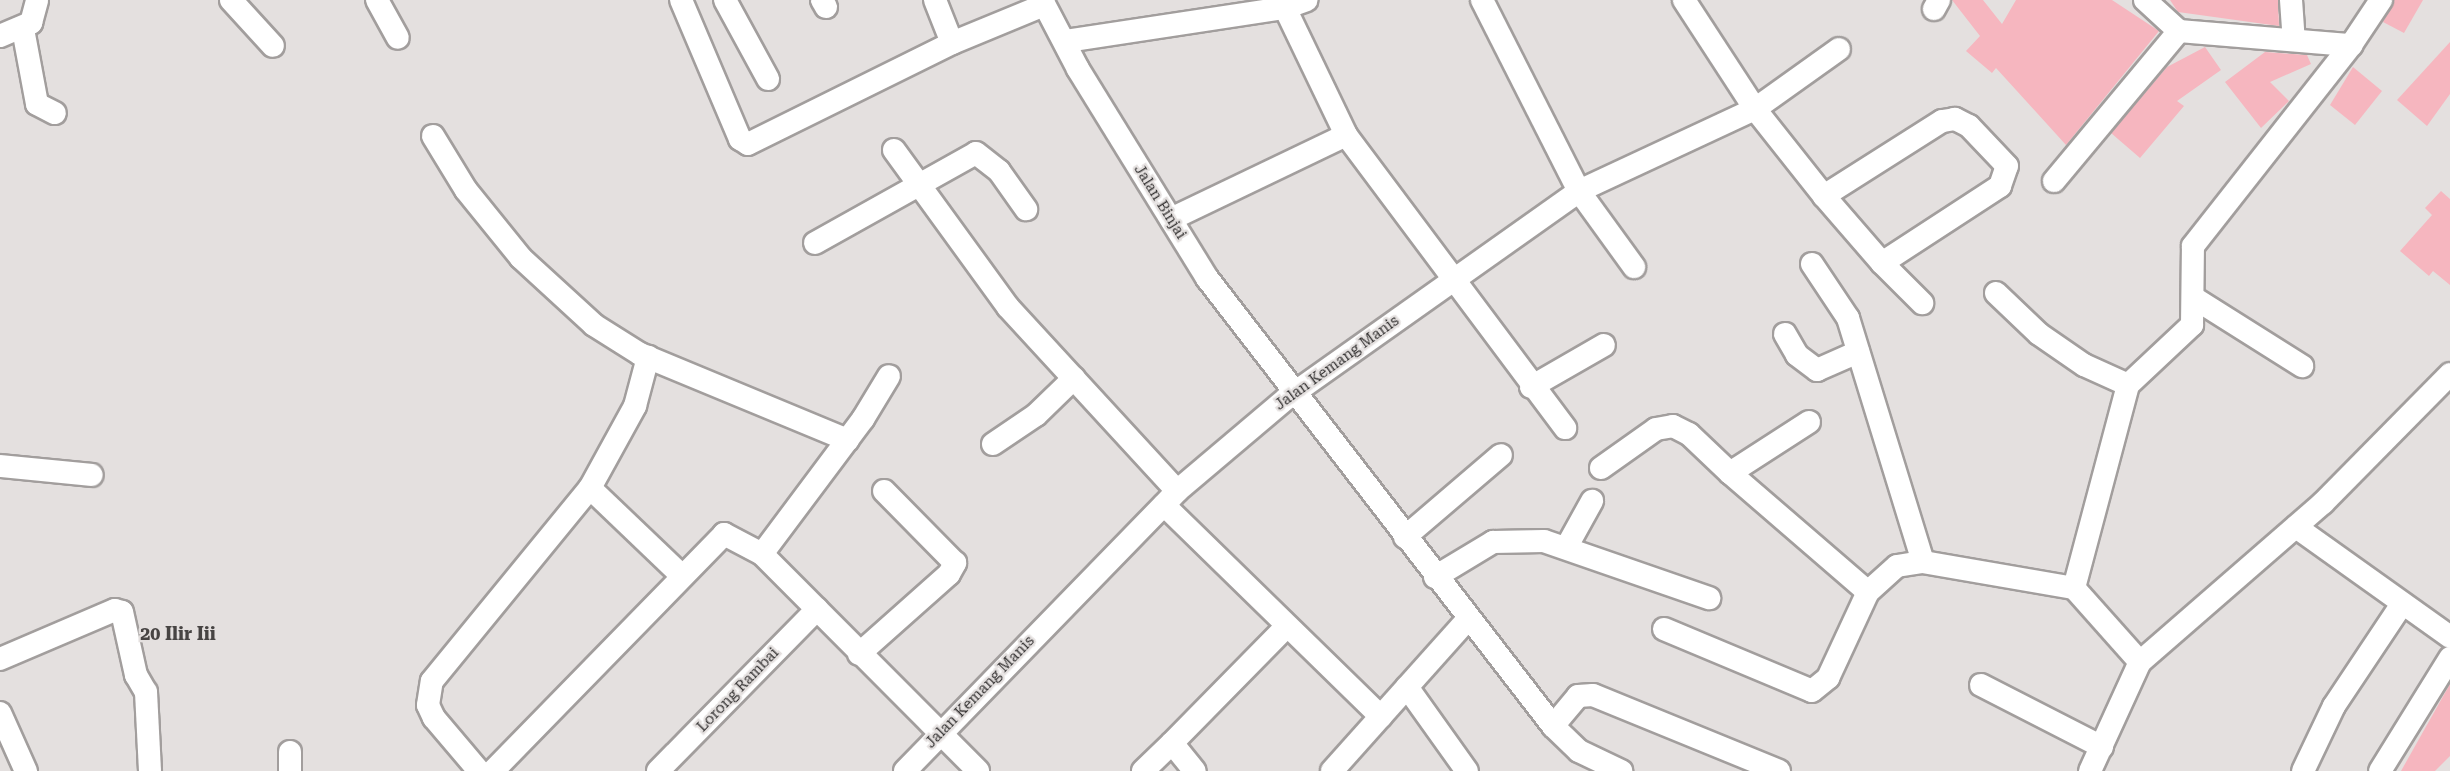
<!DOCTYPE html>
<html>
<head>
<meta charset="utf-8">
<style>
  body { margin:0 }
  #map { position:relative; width:2450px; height:771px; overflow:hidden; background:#e4e0df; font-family:"Roboto Serif",serif }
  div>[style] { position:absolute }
  .building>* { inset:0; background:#f6b6bf }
  .roads { filter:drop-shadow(2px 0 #a29e9d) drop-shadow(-2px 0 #a29e9d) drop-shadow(0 2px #a29e9d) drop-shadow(0 -2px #a29e9d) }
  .street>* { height:22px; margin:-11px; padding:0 11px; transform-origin:11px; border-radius:11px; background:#fff }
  span { translate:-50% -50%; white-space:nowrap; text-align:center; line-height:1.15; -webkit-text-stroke:4.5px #e4e0df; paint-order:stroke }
  .street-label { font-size:15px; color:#333131 }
  .quarter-label { font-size:18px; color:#474443; font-weight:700 }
</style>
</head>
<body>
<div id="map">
  <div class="building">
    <i style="clip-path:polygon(1952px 0,1983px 0,2002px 24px,2016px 0,2112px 0,2159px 31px,2066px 145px,1996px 68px,1992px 73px,1966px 51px,1980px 36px)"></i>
    <i style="clip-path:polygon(2170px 0,2278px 0,2279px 26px,2178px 12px)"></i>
    <i style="clip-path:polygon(2394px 0,2423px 0,2404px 33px,2383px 22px)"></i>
    <i style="clip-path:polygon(2450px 42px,2450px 94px,2427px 126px,2397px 100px)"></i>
    <i style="clip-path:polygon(2205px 47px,2221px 70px,2177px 101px,2184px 106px,2140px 158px,2111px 133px,2167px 67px)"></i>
    <i style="clip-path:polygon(2265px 52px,2307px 55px,2311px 64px,2270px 82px,2289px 101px,2261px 128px,2225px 82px)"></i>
    <i style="clip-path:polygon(2353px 67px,2382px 91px,2355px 125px,2330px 105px)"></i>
    <i style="clip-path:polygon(2441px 191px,2450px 199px,2450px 285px,2433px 271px,2429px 276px,2400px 251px,2432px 215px,2425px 208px)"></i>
    <i style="clip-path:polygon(2450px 684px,2450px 756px,2435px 771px,2401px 771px)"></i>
  </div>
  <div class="roads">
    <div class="street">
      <i style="left:231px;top:0;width:62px;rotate:47.6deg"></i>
      <i style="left:377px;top:0;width:43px;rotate:61.1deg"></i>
      <i style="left:681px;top:0;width:151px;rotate:67deg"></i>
      <i style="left:740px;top:139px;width:9px;rotate:32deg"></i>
      <i style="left:748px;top:144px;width:228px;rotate:-26.3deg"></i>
      <i style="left:952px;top:43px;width:100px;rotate:-22.4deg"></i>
      <i style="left:725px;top:0;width:90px;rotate:61.4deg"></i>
      <i style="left:822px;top:0;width:8px;rotate:60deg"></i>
      <i style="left:935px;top:0;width:46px;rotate:68.4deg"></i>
      <i style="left:1042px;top:0;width:78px;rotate:62.4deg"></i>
      <i style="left:1078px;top:69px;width:246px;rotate:58.3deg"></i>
      <i style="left:1207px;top:278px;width:566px;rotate:52.32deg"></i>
      <i style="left:1553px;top:726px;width:36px;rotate:44deg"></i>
      <i style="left:1579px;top:751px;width:47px;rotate:25.5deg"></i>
      <i style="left:1482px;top:0;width:214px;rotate:63.1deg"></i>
      <i style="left:1579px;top:191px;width:94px;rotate:54.1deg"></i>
      <i style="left:1684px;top:0;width:130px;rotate:56.9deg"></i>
      <i style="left:1755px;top:109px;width:111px;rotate:51.6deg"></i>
      <i style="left:1824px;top:196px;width:89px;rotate:49.1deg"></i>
      <i style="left:1882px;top:263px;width:141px;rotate:-33.1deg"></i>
      <i style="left:2000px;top:186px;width:21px;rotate:-71deg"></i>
      <i style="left:2007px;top:166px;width:55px;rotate:-133.5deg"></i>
      <i style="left:1969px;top:126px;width:16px;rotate:-153deg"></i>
      <i style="left:1955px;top:119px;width:13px;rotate:171deg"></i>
      <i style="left:1942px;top:121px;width:140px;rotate:147.6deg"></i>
      <i style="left:2145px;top:0;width:46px;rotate:42.4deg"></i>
      <i style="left:2179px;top:31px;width:173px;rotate:4.7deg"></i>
      <i style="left:2291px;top:0;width:39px;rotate:86deg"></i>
      <i style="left:1285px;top:8px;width:141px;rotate:64.3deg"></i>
      <i style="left:1346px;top:135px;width:366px;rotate:53.2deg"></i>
      <i style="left:1934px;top:9px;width:10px;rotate:-61deg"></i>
      <i style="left:23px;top:29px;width:76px;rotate:79.4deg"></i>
      <i style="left:37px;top:104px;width:20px;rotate:27deg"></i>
      <i style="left:0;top:36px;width:34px;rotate:-23deg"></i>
      <i style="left:31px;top:23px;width:24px;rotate:-75deg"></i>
      <i style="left:1066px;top:41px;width:221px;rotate:-8.6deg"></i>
      <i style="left:1285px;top:8px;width:23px;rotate:-20deg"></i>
      <i style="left:433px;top:136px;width:63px;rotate:58.6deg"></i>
      <i style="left:466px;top:190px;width:87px;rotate:51deg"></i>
      <i style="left:521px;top:258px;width:99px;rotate:42.5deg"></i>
      <i style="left:594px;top:325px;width:54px;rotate:32.2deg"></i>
      <i style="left:640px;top:354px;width:225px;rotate:22.5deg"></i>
      <i style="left:894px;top:150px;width:194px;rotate:54deg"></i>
      <i style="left:1008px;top:307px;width:250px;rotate:47.4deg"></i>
      <i style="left:2054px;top:181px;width:195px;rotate:-50.2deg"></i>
      <i style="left:1171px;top:219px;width:194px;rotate:-25.6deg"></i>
      <i style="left:815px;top:243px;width:184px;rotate:-29.2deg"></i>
      <i style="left:976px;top:153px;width:29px;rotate:38deg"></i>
      <i style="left:999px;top:171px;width:47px;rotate:54.6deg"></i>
      <i style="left:1882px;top:263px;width:57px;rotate:45deg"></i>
      <i style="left:1812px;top:264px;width:65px;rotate:56.3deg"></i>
      <i style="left:1848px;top:318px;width:255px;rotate:72.9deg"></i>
      <i style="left:1996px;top:293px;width:59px;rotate:43.6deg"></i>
      <i style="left:2039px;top:334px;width:55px;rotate:34.6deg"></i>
      <i style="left:2084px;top:365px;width:48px;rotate:24.4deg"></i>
      <i style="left:2194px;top:298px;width:128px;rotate:32.2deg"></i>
      <i style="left:1785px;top:334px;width:24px;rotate:60deg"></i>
      <i style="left:1797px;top:355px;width:25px;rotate:37deg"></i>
      <i style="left:1817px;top:370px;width:45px;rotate:-23.7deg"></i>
      <i style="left:1531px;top:387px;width:84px;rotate:-29.9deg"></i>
      <i style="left:1809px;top:422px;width:94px;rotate:147.2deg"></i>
      <i style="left:1730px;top:473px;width:182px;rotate:40.8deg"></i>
      <i style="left:993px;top:444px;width:52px;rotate:-34deg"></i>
      <i style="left:1036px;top:415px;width:53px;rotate:-44.2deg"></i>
      <i style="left:0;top:466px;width:92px;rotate:5.6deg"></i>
      <i style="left:1601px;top:468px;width:67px;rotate:-35.3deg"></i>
      <i style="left:1656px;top:429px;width:17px;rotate:-10deg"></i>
      <i style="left:1673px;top:426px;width:18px;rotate:27deg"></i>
      <i style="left:1689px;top:434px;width:57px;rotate:43.6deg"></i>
      <i style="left:590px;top:488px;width:124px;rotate:43.7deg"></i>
      <i style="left:1164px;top:505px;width:303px;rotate:44.3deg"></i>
      <i style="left:2296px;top:527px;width:189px;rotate:35.5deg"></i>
      <i style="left:1405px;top:537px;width:126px;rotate:-40.5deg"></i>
      <i style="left:1566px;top:548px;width:54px;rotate:-61deg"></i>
      <i style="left:762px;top:554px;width:169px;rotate:-53.2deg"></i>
      <i style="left:863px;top:419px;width:50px;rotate:-58.8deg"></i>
      <i style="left:1435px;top:577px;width:68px;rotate:-31.1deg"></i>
      <i style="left:1493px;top:542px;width:51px;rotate:-1.1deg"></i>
      <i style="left:1544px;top:541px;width:175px;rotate:19.1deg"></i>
      <i style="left:2074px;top:588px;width:210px;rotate:-75.1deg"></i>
      <i style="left:2128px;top:385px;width:88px;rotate:-43.2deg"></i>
      <i style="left:2192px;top:325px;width:79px;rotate:-89.3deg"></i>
      <i style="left:2193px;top:246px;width:256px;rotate:-51.8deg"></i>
      <i style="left:2351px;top:45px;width:54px;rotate:-56.3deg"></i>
      <i style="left:1664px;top:629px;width:160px;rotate:22.7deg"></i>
      <i style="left:1812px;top:691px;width:21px;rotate:-39deg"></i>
      <i style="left:1828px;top:678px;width:95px;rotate:-65.1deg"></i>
      <i style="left:1868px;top:592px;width:39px;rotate:-42deg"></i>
      <i style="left:1897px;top:566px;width:26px;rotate:-9deg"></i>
      <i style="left:1923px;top:562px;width:153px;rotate:9.8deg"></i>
      <i style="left:2074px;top:588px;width:99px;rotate:48.3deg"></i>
      <i style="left:859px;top:654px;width:120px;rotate:-41.6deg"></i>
      <i style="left:949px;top:574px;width:13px;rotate:-61deg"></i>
      <i style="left:955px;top:563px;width:101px;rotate:-134.6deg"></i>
      <i style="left:0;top:659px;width:125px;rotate:-23.1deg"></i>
      <i style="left:115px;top:610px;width:7px;rotate:16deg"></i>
      <i style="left:122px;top:612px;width:65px;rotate:77.5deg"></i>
      <i style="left:136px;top:675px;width:20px;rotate:60deg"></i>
      <i style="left:146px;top:692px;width:79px;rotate:87.1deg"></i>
      <i style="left:1981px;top:685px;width:136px;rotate:27.1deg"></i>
      <i style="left:1407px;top:687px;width:103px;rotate:54.5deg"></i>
      <i style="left:0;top:713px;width:64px;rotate:65.9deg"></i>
      <i style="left:1553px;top:726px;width:39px;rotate:-50deg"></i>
      <i style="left:1578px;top:696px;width:15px;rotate:-4deg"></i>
      <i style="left:1593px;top:695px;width:201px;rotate:22.2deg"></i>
      <i style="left:1172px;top:743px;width:164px;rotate:-45.5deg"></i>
      <i style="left:290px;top:752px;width:19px;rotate:90deg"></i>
      <i style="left:479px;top:771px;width:70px;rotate:-130.3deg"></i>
      <i style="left:434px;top:718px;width:14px;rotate:-115deg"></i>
      <i style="left:428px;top:705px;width:24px;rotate:-81deg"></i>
      <i style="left:432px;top:681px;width:249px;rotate:-50.7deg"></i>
      <i style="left:590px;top:488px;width:94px;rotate:-61.2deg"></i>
      <i style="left:635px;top:406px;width:51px;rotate:-75.1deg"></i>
      <i style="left:493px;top:771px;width:331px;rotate:-45.7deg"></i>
      <i style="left:724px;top:534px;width:43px;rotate:27.8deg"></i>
      <i style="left:762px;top:554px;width:306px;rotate:45.1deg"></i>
      <i style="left:658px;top:771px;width:227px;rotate:-45.5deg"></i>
      <i style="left:905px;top:771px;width:390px;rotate:-45.8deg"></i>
      <i style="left:1177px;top:491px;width:144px;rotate:-40.2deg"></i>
      <i style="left:1287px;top:398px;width:358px;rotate:-35.3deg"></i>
      <i style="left:1579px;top:191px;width:194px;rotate:-25deg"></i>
      <i style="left:1755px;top:109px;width:103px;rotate:-35.5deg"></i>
      <i style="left:1143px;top:771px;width:40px;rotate:-44deg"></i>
      <i style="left:1172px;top:743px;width:36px;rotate:51deg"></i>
      <i style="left:1332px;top:771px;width:205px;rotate:-48.2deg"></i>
      <i style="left:2090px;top:771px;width:120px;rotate:-65.4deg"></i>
      <i style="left:2140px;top:662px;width:242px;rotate:-41deg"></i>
      <i style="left:2323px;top:503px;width:181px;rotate:-45.4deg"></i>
      <i style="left:2303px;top:771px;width:72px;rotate:-64.5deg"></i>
      <i style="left:2334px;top:706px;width:123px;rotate:-56.3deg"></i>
      <i style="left:2380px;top:771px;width:133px;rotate:-58.2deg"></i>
    </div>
  </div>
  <div class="street-label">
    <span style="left:1160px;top:202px;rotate:58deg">Jalan Binjai</span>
    <span style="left:1337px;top:363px;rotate:-36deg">Jalan Kemang Manis</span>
    <span style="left:738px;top:690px;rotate:-46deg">Lorong Rambai</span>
    <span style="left:980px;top:692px;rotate:-46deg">Jalan Kemang Manis</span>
  </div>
  <div class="quarter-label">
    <span style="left:178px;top:634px">20 Ilir Iii</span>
  </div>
</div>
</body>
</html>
